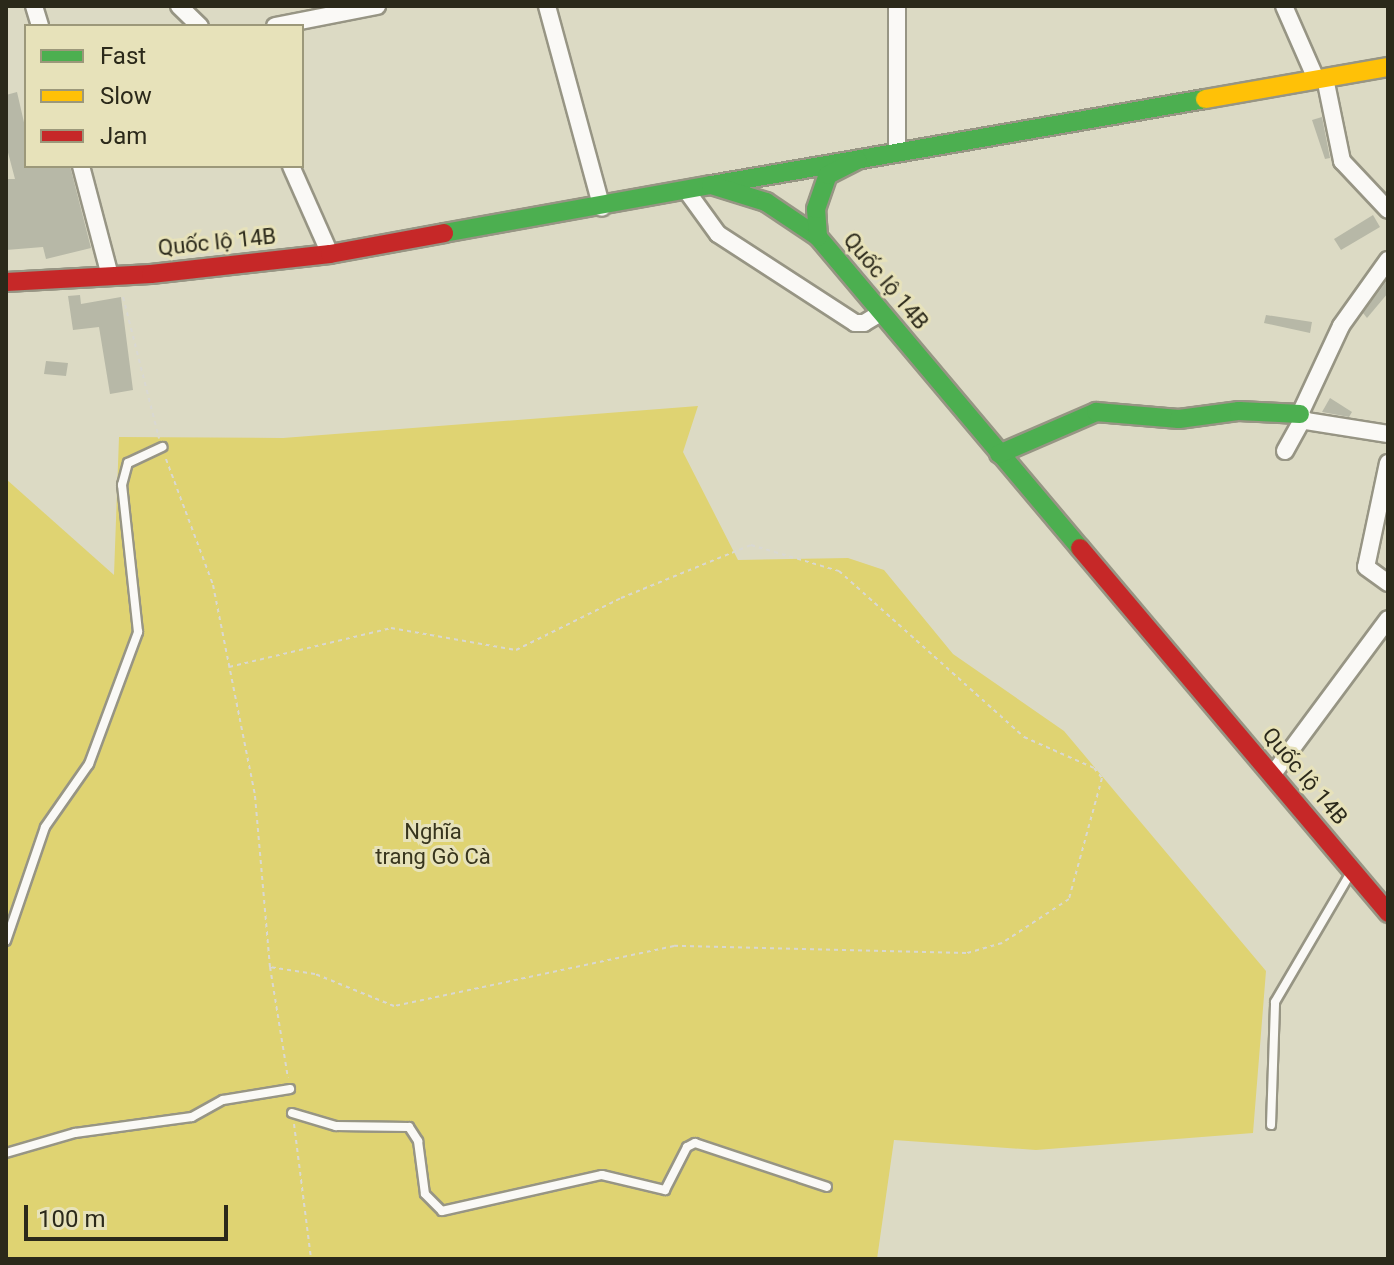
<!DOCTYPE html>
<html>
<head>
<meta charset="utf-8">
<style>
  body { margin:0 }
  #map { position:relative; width:1394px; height:1265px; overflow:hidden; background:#dcdac4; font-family:Roboto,sans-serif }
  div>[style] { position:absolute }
  .green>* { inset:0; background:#dfd372 }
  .building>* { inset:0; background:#b7b8a7 }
  .path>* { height:2px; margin-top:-1px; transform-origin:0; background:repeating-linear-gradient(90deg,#d9d8d2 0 4px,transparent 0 8px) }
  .roads { filter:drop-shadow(2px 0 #979584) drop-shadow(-2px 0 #979584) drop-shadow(0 2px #979584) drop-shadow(0 -2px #979584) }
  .lane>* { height:8px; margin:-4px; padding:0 4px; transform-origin:4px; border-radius:4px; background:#faf9f6 }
  .street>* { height:16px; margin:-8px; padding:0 8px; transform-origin:8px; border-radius:8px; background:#faf9f6 }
  .fast>* { height:18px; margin:-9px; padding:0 9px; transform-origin:9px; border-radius:9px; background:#4caf50 }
  .slow>* { height:18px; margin:-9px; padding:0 9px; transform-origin:9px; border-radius:9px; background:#ffc107 }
  .jam>* { height:18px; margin:-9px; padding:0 9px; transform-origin:9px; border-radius:9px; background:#c62828 }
  span { translate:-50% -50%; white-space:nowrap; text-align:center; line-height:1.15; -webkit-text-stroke:6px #e7e2ba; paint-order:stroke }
  .street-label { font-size:22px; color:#2b291a }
  .park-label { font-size:22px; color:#38351d }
  .frame { position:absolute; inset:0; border:8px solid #2b291a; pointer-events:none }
  .legend { position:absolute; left:24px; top:24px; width:280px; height:144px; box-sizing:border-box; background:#e7e2ba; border:2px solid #9c987a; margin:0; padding:10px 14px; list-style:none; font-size:24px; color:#2b291a }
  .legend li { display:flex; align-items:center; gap:16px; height:40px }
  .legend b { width:40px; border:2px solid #9c987a }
  .scale { position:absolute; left:24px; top:1205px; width:204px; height:36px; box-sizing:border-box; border:4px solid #2b291a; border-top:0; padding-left:10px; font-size:24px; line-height:28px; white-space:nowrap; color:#2b291a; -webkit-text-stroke:6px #e7e2ba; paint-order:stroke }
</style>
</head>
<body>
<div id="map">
  <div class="green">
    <i style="clip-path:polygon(698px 406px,683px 452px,738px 560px,848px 558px,884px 570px,953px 654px,1064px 731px,1266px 971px,1253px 1133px,1036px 1150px,894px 1140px,877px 1259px,6px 1259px,6px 479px,114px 575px,119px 437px,283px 438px)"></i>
  </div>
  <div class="building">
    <i style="clip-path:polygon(17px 92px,26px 131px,26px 166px,70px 166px,91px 248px,46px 259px,43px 247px,6px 250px,6px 179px,15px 179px,6px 145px,6px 95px)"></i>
    <i style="clip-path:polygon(1322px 117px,1330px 158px,1325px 159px,1312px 120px)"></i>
    <i style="clip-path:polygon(1373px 215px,1380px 227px,1341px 250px,1334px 239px)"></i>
    <i style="clip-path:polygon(1388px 279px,1388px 293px,1367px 318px,1363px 313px)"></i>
    <i style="clip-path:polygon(80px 295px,81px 304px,121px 297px,133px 390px,110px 394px,99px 327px,73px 330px,68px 296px)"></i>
    <i style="clip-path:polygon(1266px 315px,1312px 322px,1310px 333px,1264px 323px)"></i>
    <i style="clip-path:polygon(46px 361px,68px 363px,66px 376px,44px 374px)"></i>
    <i style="clip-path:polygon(1330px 398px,1352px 412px,1349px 417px,1322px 412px)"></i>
  </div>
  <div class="path">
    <i style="left:123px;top:297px;width:146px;rotate:75.7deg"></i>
    <i style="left:166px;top:459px;width:134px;rotate:69.5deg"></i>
    <i style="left:213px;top:585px;width:215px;rotate:78.7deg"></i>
    <i style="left:255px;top:796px;width:172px;rotate:85deg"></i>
    <i style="left:270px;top:967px;width:112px;rotate:80.8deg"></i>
    <i style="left:229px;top:667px;width:167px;rotate:-13.5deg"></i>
    <i style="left:391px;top:628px;width:127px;rotate:10deg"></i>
    <i style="left:516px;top:650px;width:117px;rotate:-26.3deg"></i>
    <i style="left:621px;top:598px;width:140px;rotate:-22.2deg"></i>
    <i style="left:751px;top:545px;width:92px;rotate:16.5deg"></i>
    <i style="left:839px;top:571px;width:249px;rotate:41.9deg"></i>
    <i style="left:1024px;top:737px;width:77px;rotate:23.9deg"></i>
    <i style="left:1094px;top:768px;width:13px;rotate:51deg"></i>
    <i style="left:1102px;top:778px;width:125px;rotate:105.3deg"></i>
    <i style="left:1069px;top:899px;width:80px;rotate:146.7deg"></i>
    <i style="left:1002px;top:943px;width:37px;rotate:164deg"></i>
    <i style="left:966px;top:953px;width:292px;rotate:-178.6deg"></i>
    <i style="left:674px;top:946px;width:286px;rotate:167.9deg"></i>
    <i style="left:394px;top:1006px;width:85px;rotate:-157.9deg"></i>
    <i style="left:315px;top:974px;width:46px;rotate:-171.2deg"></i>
    <i style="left:294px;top:1124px;width:136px;rotate:82.8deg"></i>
  </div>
  <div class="roads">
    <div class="lane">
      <i style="left:6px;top:941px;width:120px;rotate:-71.1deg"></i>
      <i style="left:45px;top:827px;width:77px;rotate:-55.1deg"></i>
      <i style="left:89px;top:764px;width:141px;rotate:-69.6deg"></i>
      <i style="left:138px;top:632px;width:148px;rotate:-96.2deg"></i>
      <i style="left:122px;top:485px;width:23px;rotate:-75deg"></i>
      <i style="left:128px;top:463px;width:38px;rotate:-25deg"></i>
      <i style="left:292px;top:1113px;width:46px;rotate:16.5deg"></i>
      <i style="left:336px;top:1126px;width:73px;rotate:0.8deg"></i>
      <i style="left:409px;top:1127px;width:17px;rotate:57deg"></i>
      <i style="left:418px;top:1141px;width:53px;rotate:82.5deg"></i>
      <i style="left:425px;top:1194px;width:24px;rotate:45deg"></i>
      <i style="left:442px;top:1211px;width:164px;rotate:-12.7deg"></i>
      <i style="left:602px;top:1175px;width:65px;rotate:13.4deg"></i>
      <i style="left:665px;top:1190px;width:48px;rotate:-62.9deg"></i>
      <i style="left:687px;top:1147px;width:9px;rotate:-27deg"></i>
      <i style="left:695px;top:1143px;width:139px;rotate:18.4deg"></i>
      <i style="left:1271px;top:1125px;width:123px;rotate:-88.1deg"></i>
      <i style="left:1275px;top:1002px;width:148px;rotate:-59.6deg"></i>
      <i style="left:6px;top:1153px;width:72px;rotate:-16.2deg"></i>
      <i style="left:75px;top:1133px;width:118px;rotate:-7.8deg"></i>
      <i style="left:192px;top:1117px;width:35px;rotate:-29deg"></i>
      <i style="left:223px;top:1100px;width:68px;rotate:-9.3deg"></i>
    </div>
    <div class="street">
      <i style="left:34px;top:6px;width:21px;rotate:73deg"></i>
      <i style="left:179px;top:6px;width:29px;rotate:44deg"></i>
      <i style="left:547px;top:6px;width:209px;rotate:74.8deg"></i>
      <i style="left:1284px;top:6px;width:80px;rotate:66.3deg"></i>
      <i style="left:275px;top:26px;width:104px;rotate:-11.1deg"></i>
      <i style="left:1325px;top:78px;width:85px;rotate:78.4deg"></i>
      <i style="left:1342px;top:161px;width:67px;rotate:46.8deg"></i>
      <i style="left:897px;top:153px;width:147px;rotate:-90deg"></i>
      <i style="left:81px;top:166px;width:114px;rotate:75.2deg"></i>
      <i style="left:291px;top:166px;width:96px;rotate:66.1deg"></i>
      <i style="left:686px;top:190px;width:54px;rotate:54deg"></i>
      <i style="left:718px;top:234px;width:163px;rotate:33deg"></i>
      <i style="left:855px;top:323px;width:9px"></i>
      <i style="left:864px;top:323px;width:21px;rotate:-31deg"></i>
      <i style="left:1388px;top:260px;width:81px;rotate:125.5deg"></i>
      <i style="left:1341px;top:326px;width:97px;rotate:115deg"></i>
      <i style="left:1300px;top:414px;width:9px;rotate:49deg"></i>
      <i style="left:1306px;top:421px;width:83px;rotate:9deg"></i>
      <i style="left:1285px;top:451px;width:37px;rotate:-61deg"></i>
      <i style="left:1388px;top:463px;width:106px;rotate:101.9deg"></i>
      <i style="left:1366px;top:567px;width:27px;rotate:36deg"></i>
      <i style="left:1273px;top:774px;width:193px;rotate:-53.4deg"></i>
    </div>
    <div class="fast">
      <i style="left:712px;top:185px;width:500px;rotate:-9.9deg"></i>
      <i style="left:444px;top:233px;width:271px;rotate:-10.2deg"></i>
      <i style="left:711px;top:185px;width:58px;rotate:17.2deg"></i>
      <i style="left:766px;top:202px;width:63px;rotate:33.9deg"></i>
      <i style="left:818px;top:237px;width:407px;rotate:49.9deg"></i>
      <i style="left:818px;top:237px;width:28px;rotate:-94deg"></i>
      <i style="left:816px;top:209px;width:36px;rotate:-71deg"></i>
      <i style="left:828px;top:175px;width:33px;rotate:-27deg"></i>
      <i style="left:999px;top:454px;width:106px;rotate:-23.4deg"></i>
      <i style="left:1096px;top:412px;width:83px;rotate:4.8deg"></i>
      <i style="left:1179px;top:419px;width:61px;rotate:-7.6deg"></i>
      <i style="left:1239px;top:411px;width:61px;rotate:2.8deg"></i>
    </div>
    <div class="slow">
      <i style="left:1205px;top:99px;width:186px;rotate:-9.9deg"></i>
    </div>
    <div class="jam">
      <i style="left:6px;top:282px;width:145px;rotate:-3.2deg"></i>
      <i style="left:151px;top:274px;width:180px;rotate:-6.4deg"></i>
      <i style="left:330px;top:254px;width:116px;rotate:-10.4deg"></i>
      <i style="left:1080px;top:548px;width:478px;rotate:49.8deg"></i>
    </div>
  </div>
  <div class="street-label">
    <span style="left:217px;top:242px;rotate:-6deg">Quốc lộ 14B</span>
    <span style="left:886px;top:281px;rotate:50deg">Quốc lộ 14B</span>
    <span style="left:1305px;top:776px;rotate:50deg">Quốc lộ 14B</span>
  </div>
  <div class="park-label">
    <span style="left:433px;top:844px">Nghĩa<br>trang Gò Cà</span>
  </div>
  <div class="frame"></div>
  <ul class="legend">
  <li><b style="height:10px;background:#4caf50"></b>Fast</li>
  <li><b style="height:10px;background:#ffc107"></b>Slow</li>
  <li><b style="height:10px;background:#c62828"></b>Jam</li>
  </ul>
  <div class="scale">100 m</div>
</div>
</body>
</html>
